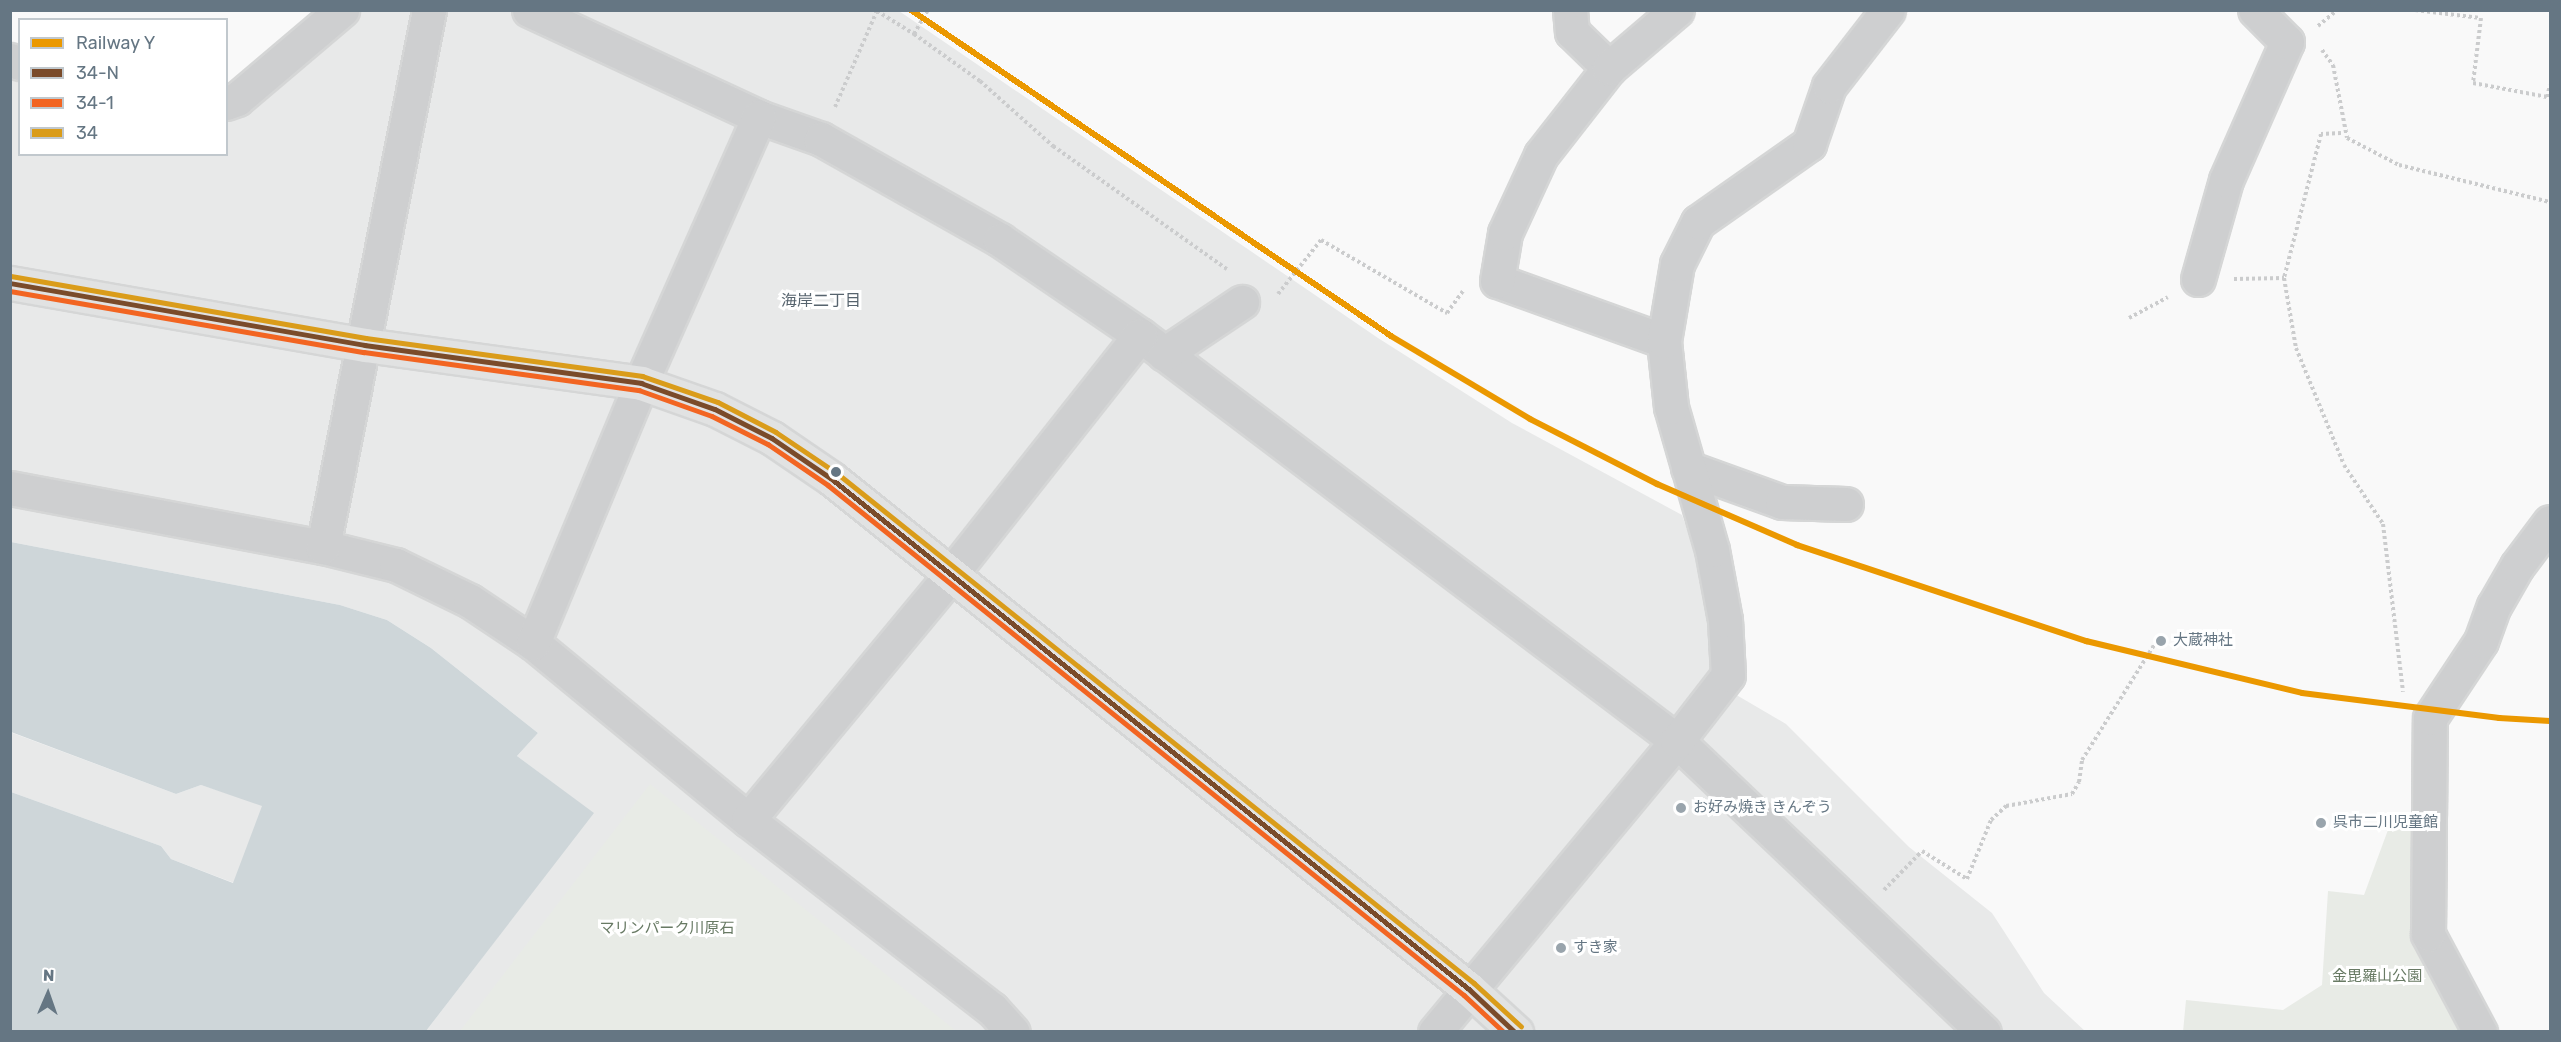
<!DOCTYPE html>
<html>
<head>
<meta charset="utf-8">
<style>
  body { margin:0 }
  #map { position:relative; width:2561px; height:1042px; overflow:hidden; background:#f9f9f9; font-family:Rubik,"Noto Sans JP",sans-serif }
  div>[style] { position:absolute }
  .built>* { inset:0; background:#e8e9e9 }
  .green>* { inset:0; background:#e8ebe6 }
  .water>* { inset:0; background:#ced6d9 }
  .path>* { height:4px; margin-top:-2px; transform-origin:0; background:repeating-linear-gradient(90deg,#cbcccd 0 3px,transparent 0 6px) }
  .roads { filter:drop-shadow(2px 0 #d5d6d6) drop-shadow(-2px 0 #d5d6d6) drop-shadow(0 2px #d5d6d6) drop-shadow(0 -2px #d5d6d6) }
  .minor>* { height:33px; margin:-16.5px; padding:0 16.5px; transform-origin:16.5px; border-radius:16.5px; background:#cecfd0 }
  .highway>* { height:33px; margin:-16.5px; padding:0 16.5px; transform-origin:16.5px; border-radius:16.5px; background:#e1e2e2 }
  .bus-1>* { height:4.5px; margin:-2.25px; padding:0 2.25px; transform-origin:2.25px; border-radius:2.25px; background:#7a4b2a }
  .bus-2>* { height:4.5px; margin:-2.25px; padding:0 2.25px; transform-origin:2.25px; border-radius:2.25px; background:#f26522 }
  .bus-3>* { height:4.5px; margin:-2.25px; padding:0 2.25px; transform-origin:2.25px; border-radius:2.25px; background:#da9c1a }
  .rail-1>* { height:6px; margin:-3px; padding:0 3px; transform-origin:3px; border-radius:3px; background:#eb9800 }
  .dots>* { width:16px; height:16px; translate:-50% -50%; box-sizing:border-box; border:3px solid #fff; border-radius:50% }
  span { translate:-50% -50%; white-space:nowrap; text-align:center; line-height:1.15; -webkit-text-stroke:6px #fff; paint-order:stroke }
  .poi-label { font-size:15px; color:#657683 }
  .left { translate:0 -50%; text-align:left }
  .park-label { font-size:15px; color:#687a64 }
  .neighbourhood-label { font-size:16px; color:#57646e }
  .frame { position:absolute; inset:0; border:12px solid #657683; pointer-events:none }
  .legend { position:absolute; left:18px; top:18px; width:210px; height:138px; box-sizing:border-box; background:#fff; border:2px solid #c1c8cd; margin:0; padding:8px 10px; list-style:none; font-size:18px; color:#657683 }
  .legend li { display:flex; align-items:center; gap:12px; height:30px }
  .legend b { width:30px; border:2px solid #c1c8cd }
  .north { position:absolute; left:18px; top:964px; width:60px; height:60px; -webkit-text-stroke:4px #fff; paint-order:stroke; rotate:2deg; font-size:16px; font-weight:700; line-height:24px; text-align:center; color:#657683 }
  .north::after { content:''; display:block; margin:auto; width:21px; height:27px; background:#657683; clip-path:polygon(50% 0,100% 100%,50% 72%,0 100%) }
</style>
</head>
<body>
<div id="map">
  <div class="built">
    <i style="clip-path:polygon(341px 11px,899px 11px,1378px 338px,1512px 423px,1682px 515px,1706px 583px,1716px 683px,1786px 724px,1909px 847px,1992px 913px,2044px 993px,2085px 1031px,426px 1031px,593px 813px,517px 756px,538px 733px,431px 648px,387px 620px,340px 605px,11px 542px,10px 57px,19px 59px,20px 154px,226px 154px,227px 100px)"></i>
    <i style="clip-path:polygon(10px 732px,176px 794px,201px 785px,263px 805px,234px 883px,171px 859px,161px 846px,11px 792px)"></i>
  </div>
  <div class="green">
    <i style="clip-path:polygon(650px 784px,956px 1031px,460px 1031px)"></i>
    <i style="clip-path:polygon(2392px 819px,2422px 820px,2420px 937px,2469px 1031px,2183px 1032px,2186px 1000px,2283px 1010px,2322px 985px,2328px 891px,2364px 895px)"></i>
  </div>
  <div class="water">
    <i style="clip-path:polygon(11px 542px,340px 605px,387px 620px,431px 648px,538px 733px,517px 756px,594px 813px,426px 1031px,11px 1031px,11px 792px,161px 846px,171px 859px,233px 883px,262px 806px,201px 785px,176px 794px,11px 732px)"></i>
  </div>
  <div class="path">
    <i style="left:2415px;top:10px;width:66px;rotate:6.9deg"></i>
    <i style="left:2481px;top:18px;width:65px;rotate:97deg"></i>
    <i style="left:2473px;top:83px;width:75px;rotate:10.7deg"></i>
    <i style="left:2547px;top:97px;width:12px;rotate:-76deg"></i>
    <i style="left:2318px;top:26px;width:25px;rotate:-40deg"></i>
    <i style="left:914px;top:34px;width:81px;rotate:35.5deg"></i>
    <i style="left:980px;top:81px;width:98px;rotate:41.7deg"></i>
    <i style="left:1053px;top:146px;width:213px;rotate:35.3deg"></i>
    <i style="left:2322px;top:50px;width:19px;rotate:54deg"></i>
    <i style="left:2333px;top:65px;width:74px;rotate:79.1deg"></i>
    <i style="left:2347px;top:138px;width:59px;rotate:27.4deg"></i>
    <i style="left:2399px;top:165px;width:155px;rotate:13.8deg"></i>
    <i style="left:835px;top:107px;width:105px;rotate:-66.4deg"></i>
    <i style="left:877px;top:11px;width:44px;rotate:31.9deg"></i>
    <i style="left:914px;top:34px;width:28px;rotate:-60deg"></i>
    <i style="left:2341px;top:133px;width:20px;rotate:177deg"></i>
    <i style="left:2321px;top:134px;width:149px;rotate:104.4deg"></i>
    <i style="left:2284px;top:278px;width:71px;rotate:80.3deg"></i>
    <i style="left:2296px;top:348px;width:126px;rotate:67.7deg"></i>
    <i style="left:2344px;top:465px;width:71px;rotate:56.5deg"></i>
    <i style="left:2383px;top:524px;width:169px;rotate:83.2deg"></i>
    <i style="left:2234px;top:279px;width:50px;rotate:-1.1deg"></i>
    <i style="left:1278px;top:294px;width:69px;rotate:-51.5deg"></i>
    <i style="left:1321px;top:240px;width:146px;rotate:30.1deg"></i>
    <i style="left:1447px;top:313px;width:27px;rotate:-54deg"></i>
    <i style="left:2129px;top:318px;width:44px;rotate:-28.3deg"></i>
    <i style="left:1884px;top:890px;width:54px;rotate:-45.7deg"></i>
    <i style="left:1922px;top:851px;width:53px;rotate:31.9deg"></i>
    <i style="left:1967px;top:879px;width:64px;rotate:-67.9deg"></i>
    <i style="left:1991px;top:820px;width:21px;rotate:-43deg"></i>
    <i style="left:2006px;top:806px;width:67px;rotate:-10.3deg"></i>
    <i style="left:2072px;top:794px;width:14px;rotate:-60deg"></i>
    <i style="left:2079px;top:782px;width:22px;rotate:-82deg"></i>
    <i style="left:2082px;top:760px;width:136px;rotate:-57.9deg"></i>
  </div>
  <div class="roads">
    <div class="minor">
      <i style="left:529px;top:10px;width:254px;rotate:24.9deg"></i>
      <i style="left:759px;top:117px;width:66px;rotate:19.5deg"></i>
      <i style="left:821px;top:139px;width:206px;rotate:29.4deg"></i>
      <i style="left:1000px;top:240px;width:169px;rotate:34.2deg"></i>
      <i style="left:1140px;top:335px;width:673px;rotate:37.09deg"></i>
      <i style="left:1677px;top:741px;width:423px;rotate:43.5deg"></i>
      <i style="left:1570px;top:10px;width:22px;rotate:85deg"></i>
      <i style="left:1572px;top:32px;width:52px;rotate:44.2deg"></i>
      <i style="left:10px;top:60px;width:10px;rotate:17deg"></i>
      <i style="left:226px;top:103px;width:12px;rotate:-20deg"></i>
      <i style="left:237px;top:99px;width:138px;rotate:-40.3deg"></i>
      <i style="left:2198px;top:279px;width:103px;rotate:-74.2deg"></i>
      <i style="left:2226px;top:180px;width:151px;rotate:-66.2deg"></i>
      <i style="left:2287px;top:42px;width:45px;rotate:-135deg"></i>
      <i style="left:1664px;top:341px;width:177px;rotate:-160.2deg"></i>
      <i style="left:1497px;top:281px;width:49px;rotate:-80.5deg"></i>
      <i style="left:1505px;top:233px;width:86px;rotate:-65.2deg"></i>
      <i style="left:1541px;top:155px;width:110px;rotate:-52deg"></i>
      <i style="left:1609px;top:68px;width:89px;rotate:-40.5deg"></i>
      <i style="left:1164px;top:354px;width:94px;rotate:-33.7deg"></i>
      <i style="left:1688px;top:468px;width:100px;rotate:19.9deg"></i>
      <i style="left:1782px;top:502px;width:64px;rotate:1.8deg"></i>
      <i style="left:10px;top:488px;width:319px;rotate:10.7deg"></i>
      <i style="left:323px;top:547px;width:75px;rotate:13.9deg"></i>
      <i style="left:396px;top:565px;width:82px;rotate:25.9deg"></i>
      <i style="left:470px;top:601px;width:76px;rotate:33.7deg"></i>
      <i style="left:533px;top:643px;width:278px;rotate:39.5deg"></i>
      <i style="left:748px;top:820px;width:309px;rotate:37.8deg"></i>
      <i style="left:992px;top:1009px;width:31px;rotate:48deg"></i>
      <i style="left:323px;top:547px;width:547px;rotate:-78.83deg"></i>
      <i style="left:533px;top:643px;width:282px;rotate:-67.4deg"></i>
      <i style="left:641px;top:383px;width:291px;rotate:-66.1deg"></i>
      <i style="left:748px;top:820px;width:320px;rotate:-50.4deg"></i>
      <i style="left:952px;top:573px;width:303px;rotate:-51.7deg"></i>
      <i style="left:1435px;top:1032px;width:378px;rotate:-50.3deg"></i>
      <i style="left:1677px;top:741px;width:83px;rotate:-52.3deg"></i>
      <i style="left:1728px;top:675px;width:55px;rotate:-93.1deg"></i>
      <i style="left:1725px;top:620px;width:71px;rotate:-100.5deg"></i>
      <i style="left:1712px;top:550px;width:149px;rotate:-106deg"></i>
      <i style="left:1671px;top:407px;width:66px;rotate:-96.1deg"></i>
      <i style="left:1664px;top:341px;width:78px;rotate:-80.4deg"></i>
      <i style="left:1677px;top:264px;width:47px;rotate:-63.4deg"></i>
      <i style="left:1698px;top:222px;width:136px;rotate:-35.1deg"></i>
      <i style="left:1809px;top:144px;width:61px;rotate:-71deg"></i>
      <i style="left:1829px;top:86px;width:96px;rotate:-52.2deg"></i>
      <i style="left:2480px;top:1032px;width:111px;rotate:-118deg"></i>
      <i style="left:2428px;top:934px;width:216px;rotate:-89.5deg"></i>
      <i style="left:2430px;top:718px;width:92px;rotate:-56.5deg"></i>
      <i style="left:2481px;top:641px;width:37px;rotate:-70deg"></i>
      <i style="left:2494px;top:606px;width:46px;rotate:-60.1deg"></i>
      <i style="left:2517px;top:566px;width:55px;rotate:-53.1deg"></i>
    </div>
    <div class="highway">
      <i style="left:10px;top:283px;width:360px;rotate:9.9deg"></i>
      <i style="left:365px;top:345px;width:279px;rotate:7.8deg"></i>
      <i style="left:641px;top:383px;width:78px;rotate:19.4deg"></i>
      <i style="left:715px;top:409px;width:64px;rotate:27deg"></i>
      <i style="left:772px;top:438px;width:73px;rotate:34.3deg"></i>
      <i style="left:832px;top:479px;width:816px;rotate:38.68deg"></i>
      <i style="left:1469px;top:989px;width:64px;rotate:42.5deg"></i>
    </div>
  </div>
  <div class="bus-1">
    <i style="left:10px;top:283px;width:360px;rotate:9.9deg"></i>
    <i style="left:365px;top:345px;width:279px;rotate:7.8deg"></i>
    <i style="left:641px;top:383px;width:78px;rotate:19.4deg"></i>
    <i style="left:715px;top:409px;width:64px;rotate:27deg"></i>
    <i style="left:772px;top:438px;width:73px;rotate:34.3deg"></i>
    <i style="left:832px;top:479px;width:816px;rotate:38.68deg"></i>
    <i style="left:1469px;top:989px;width:63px;rotate:43.1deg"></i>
  </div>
  <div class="bus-2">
    <i style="left:10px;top:291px;width:359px;rotate:9.8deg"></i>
    <i style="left:364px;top:352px;width:278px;rotate:7.9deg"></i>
    <i style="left:639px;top:390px;width:77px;rotate:19.6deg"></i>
    <i style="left:712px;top:416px;width:63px;rotate:26.6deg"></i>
    <i style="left:768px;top:444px;width:73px;rotate:34.3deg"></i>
    <i style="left:828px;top:485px;width:815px;rotate:38.73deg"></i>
    <i style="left:1464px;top:995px;width:54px;rotate:42.8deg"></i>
  </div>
  <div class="bus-3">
    <i style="left:11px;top:276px;width:360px;rotate:9.9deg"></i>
    <i style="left:366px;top:338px;width:279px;rotate:7.8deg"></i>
    <i style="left:642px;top:376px;width:80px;rotate:18.9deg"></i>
    <i style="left:718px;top:402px;width:65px;rotate:27.3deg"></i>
    <i style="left:776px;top:432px;width:73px;rotate:33.9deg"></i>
    <i style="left:837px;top:473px;width:816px;rotate:38.68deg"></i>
    <i style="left:1474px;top:983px;width:64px;rotate:42.5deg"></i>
  </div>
  <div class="rail-1">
    <i style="left:911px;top:10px;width:580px;rotate:34.18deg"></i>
    <i style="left:1391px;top:336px;width:162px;rotate:30.8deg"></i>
    <i style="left:1530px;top:419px;width:143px;rotate:27.1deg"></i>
    <i style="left:1657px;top:484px;width:153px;rotate:23.5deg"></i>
    <i style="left:1797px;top:545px;width:305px;rotate:18.4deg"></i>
    <i style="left:2086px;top:641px;width:222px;rotate:13.5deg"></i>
    <i style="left:2302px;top:693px;width:199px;rotate:7.2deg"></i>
    <i style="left:2499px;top:718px;width:51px;rotate:3.4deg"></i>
  </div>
  <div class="dots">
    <i style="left:836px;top:472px;background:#657683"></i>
    <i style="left:2161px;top:641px;background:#99a4ac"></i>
    <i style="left:1681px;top:808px;background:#99a4ac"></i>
    <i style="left:2321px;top:823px;background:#99a4ac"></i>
    <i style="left:1561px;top:948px;background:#99a4ac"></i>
  </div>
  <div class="poi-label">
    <span class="left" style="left:2173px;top:641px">大蔵神社</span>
    <span class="left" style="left:1693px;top:808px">お好み焼き きんぞう</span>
    <span class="left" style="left:2333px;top:823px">呉市二川児童館</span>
    <span class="left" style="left:1573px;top:948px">すき家</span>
  </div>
  <div class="park-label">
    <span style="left:667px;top:929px">マリンパーク川原石</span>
    <span style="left:2377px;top:977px">金毘羅山公園</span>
  </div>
  <div class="neighbourhood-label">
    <span style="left:821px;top:301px">海岸二丁目</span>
  </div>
  <div class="frame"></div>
  <ul class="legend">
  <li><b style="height:8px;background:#eb9800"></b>Railway Y</li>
  <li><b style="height:8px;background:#7a4b2a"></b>34-N</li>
  <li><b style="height:8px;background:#f26522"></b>34-1</li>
  <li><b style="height:8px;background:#da9c1a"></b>34</li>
  </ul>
  <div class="north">N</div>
</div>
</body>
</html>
